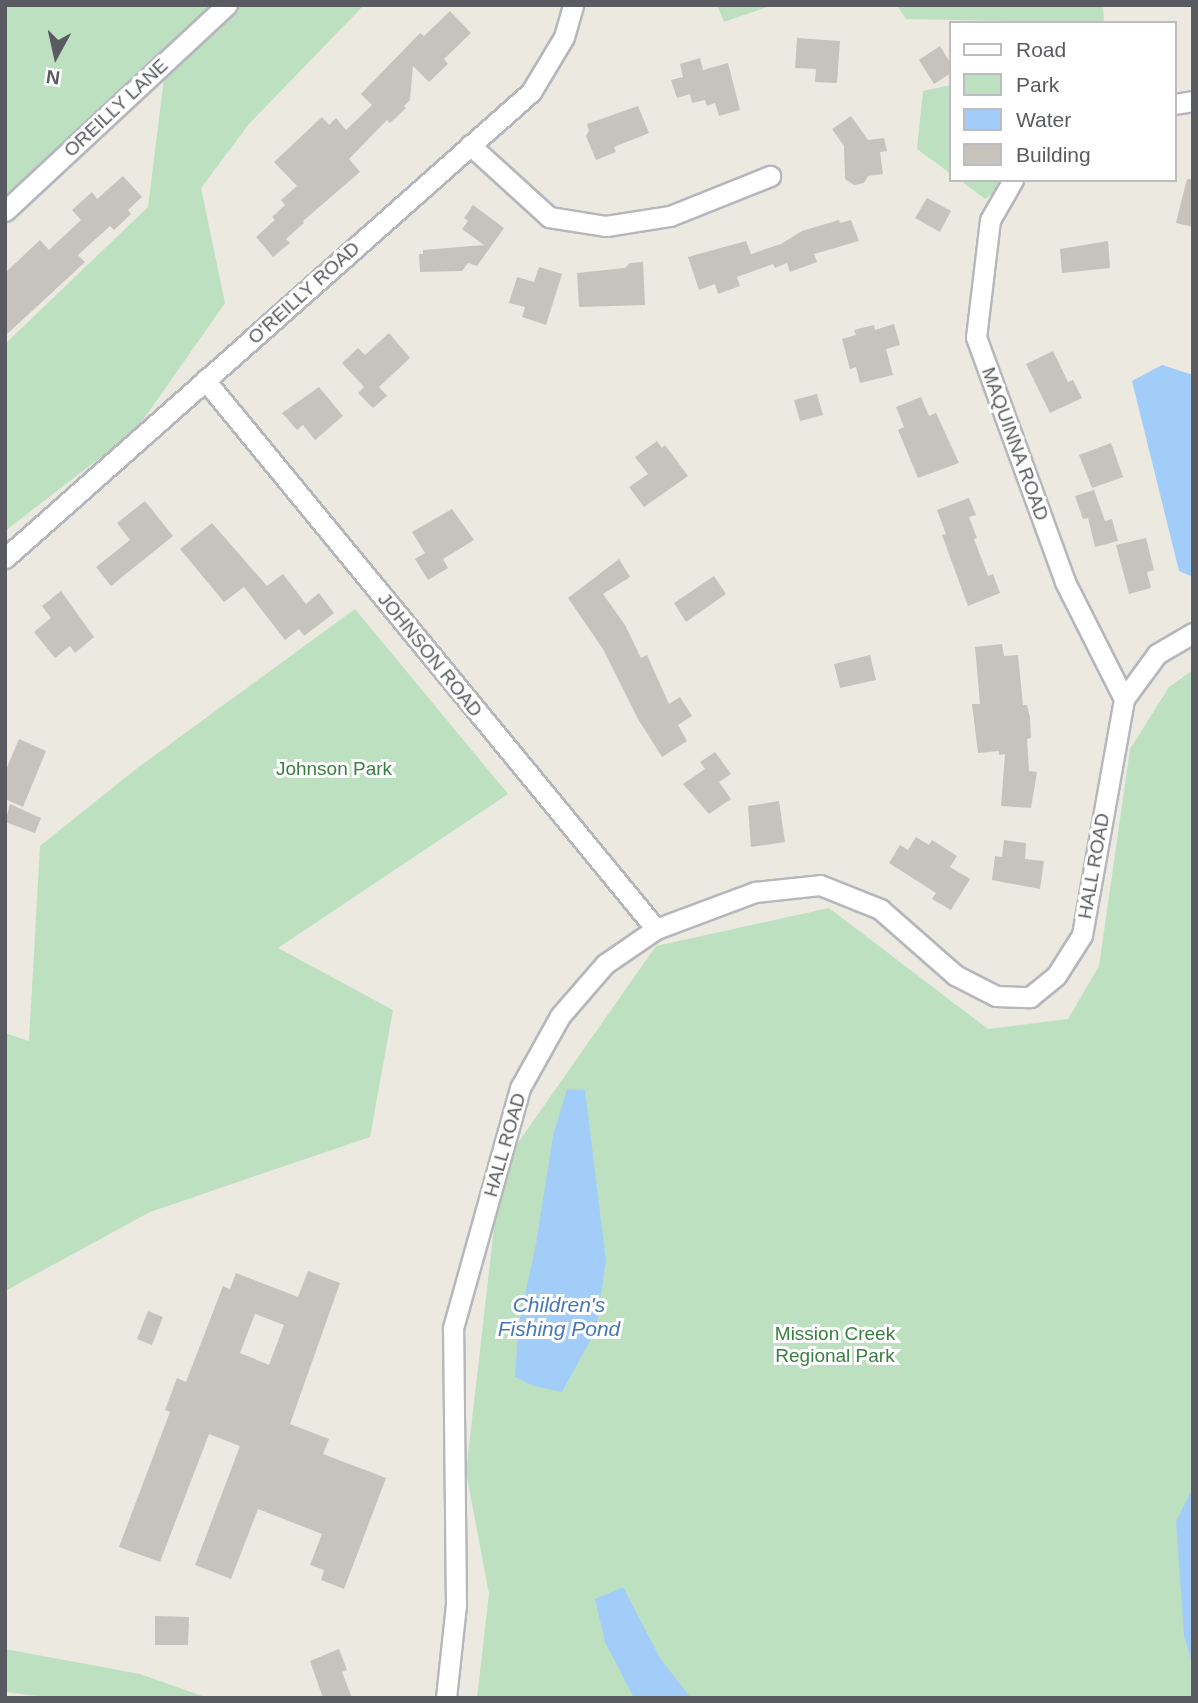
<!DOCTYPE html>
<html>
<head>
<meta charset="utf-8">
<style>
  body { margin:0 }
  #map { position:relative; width:1198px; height:1703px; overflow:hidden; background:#ebe9e0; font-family:Arial,sans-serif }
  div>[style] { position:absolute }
  .green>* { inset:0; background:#bde1c0 }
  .water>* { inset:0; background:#a2cdf9 }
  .building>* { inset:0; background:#c6c3bd }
  .roads { filter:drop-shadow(2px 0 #b6b7bc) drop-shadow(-2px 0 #b6b7bc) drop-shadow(0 2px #b6b7bc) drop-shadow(0 -2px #b6b7bc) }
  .street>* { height:19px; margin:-9.5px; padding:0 9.5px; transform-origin:9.5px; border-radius:9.5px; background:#fff }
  span { translate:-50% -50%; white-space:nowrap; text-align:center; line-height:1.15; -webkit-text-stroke:6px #fff; paint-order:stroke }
  .street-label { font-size:19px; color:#595b60 }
  .park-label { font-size:19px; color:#397f41 }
  .water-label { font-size:21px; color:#4777b9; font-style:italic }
  .frame { position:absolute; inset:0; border:7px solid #595b60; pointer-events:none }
  .legend { position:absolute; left:949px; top:21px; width:228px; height:161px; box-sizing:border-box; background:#fff; border:2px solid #bdbdbf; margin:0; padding:9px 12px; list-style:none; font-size:21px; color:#595b60 }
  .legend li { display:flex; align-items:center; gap:14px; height:35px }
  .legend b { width:35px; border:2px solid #bdbdbf }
  .north { position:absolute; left:21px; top:21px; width:70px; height:70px; -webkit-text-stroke:5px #fff; paint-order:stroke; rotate:188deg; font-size:19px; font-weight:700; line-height:28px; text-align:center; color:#595b60 }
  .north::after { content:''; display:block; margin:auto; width:24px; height:32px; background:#595b60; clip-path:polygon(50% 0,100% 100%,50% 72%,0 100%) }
</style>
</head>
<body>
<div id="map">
  <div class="green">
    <i style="clip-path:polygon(5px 5px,364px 5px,249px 124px,201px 188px,225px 303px,136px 430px,5px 531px,5px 344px,148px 207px,165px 70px,5px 211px)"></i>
    <i style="clip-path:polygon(717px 5px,773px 5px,724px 22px)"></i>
    <i style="clip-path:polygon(897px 5px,1103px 5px,1104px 23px,906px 19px)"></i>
    <i style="clip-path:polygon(951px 85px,951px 174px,917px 149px,923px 91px)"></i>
    <i style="clip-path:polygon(960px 180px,1010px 180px,985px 199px)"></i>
    <i style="clip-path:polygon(355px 609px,508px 794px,278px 948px,393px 1010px,370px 1137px,150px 1212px,5px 1291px,5px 1033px,29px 1041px,40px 846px,136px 769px)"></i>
    <i style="clip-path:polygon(1193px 670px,1193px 1698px,477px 1698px,489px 1594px,466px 1472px,501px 1167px,656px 946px,829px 908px,988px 1029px,1068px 1019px,1099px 966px,1130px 749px,1169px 687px)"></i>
    <i style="clip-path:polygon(5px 1649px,140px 1674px,208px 1698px,53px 1698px,5px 1692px)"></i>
  </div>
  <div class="water">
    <i style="clip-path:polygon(1162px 365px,1193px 375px,1193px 577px,1179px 571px,1132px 381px)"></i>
    <i style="clip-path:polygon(567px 1089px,585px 1090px,606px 1261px,596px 1330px,562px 1392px,534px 1386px,515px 1377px,519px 1322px,536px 1244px,553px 1136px)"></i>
    <i style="clip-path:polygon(1193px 1488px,1193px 1666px,1184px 1636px,1176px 1521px)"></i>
    <i style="clip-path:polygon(623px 1587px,660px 1658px,691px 1698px,634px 1698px,605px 1642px,595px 1599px)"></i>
  </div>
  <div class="building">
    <i style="clip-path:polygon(450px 11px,471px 33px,444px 59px,448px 64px,429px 82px,413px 66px,410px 100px,404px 106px,406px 108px,390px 123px,387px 120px,349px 159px,360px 172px,303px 221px,304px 223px,286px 239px,290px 243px,273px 257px,256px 237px,275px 220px,272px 217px,285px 205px,281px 200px,297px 186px,274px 162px,322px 117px,329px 125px,336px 118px,346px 130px,372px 105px,361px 94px,420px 33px,424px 36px)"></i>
    <i style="clip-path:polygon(797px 38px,840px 41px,837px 83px,815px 82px,816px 69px,795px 68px)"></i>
    <i style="clip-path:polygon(940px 46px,951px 64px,951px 73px,934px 84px,919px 60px)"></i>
    <i style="clip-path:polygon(700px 58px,703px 70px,728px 63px,740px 110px,719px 116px,715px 103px,707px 106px,705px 100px,692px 103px,690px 94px,677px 98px,671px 80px,683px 77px,680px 64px)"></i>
    <i style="clip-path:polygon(638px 106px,649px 133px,614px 147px,616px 152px,596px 160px,586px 136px,589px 131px,587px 124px)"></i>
    <i style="clip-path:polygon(851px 116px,868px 140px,884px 138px,887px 151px,880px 152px,883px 174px,868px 176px,864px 183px,854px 185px,845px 179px,844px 146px,832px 129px)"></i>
    <i style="clip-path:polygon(123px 176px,142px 197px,128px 210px,131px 214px,114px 230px,110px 226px,78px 255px,85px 262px,5px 336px,5px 273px,40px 240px,49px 250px,81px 220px,72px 210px,92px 192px,97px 199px)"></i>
    <i style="clip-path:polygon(1187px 179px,1193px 179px,1193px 227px,1176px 223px)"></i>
    <i style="clip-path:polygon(927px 198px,951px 211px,940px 232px,915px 218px)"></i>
    <i style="clip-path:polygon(473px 205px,504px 228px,477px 266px,468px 263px,462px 271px,420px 272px,419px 254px,423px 254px,423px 250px,484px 245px,462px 229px,468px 221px,464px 218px)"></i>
    <i style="clip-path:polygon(839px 220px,840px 223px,851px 220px,859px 241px,814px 254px,817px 262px,790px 272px,787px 263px,775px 268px,773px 264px,737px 277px,740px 286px,718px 294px,715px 284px,699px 290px,688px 257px,746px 241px,751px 254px,781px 244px,802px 231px)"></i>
    <i style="clip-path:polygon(1108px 241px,1110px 268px,1062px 273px,1060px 249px)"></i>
    <i style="clip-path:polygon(643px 262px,645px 305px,579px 307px,577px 273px,625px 268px,630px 263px)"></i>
    <i style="clip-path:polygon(539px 267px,562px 274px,546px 325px,522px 317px,525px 307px,509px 303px,517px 277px,534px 282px)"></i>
    <i style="clip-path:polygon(894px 324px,900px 345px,886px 349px,893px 375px,860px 383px,856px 367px,850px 369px,842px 339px,856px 335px,854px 330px,874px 325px,875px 330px)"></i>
    <i style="clip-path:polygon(389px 333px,410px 358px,379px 387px,387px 396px,373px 408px,358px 393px,364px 387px,342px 363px,358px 348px,365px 355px)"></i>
    <i style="clip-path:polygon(1053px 351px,1068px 382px,1073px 380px,1082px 398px,1050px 413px,1026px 364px)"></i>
    <i style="clip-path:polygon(319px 387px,343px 416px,315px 440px,303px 425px,297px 430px,282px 413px)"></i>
    <i style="clip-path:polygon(817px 394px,823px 415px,800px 421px,794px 400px)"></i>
    <i style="clip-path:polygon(921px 397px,929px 416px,936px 413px,959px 463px,918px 478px,898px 430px,904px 427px,896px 407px)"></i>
    <i style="clip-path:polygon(657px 441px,662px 448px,665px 445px,688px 476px,644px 507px,629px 487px,648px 474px,635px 457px)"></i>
    <i style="clip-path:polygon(1111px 443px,1123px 477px,1092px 488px,1079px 455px)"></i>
    <i style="clip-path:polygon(1094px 490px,1105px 521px,1112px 519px,1118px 541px,1095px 547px,1088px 518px,1083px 519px,1075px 496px)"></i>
    <i style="clip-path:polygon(969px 498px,976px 515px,969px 517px,977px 538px,974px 539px,988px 576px,993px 574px,1000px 593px,968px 606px,942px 535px,946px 534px,937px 510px)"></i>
    <i style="clip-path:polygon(145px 501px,173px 536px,111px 586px,96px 567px,130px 540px,117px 523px)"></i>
    <i style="clip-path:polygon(452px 509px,474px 540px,443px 559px,448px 568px,428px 580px,415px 559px,425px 553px,412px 532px)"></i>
    <i style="clip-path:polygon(212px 523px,267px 586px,283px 574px,306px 604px,319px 593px,334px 613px,304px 636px,299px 629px,285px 640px,244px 587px,224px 602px,180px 549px)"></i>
    <i style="clip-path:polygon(1146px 538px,1154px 570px,1147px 572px,1151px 588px,1129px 594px,1116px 545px)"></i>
    <i style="clip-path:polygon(619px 559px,630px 577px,603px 594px,625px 625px,641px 658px,647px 655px,669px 704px,680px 697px,692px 716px,678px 725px,687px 741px,662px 757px,638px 719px,603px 649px,568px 598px)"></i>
    <i style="clip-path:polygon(714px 576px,726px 594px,686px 622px,674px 603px)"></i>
    <i style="clip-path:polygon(61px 591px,94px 637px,75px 653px,70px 646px,55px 658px,34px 632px,51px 618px,42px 606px)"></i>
    <i style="clip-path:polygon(1002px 644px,1004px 656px,1018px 655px,1023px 705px,1027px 705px,1030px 717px,1031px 738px,1027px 739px,1029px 771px,1037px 772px,1031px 808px,1001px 806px,1005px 754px,999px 755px,999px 751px,978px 753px,972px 704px,980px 704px,975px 647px)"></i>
    <i style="clip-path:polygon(870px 655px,876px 680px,840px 688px,834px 664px)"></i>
    <i style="clip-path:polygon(19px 739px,46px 751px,23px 807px,5px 799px,5px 772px)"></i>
    <i style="clip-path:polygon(715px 752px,731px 774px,719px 782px,731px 799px,709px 814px,683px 784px,705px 769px,700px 762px)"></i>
    <i style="clip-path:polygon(779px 801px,785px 842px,751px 847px,748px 806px)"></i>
    <i style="clip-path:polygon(10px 804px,41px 818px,35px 833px,5px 822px)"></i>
    <i style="clip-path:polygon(916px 837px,929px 845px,932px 840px,957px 856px,950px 867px,970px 879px,951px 910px,932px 899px,936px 893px,889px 863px,900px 845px,908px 850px)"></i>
    <i style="clip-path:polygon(1004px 840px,1026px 843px,1025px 859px,1044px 861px,1040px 889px,992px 880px,995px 856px,1002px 857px)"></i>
    <i style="clip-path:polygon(evenodd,308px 1271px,340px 1283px,290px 1424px,329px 1439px,323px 1454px,386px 1478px,344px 1589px,321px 1580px,324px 1570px,310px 1565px,322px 1534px,258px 1509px,231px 1579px,195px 1565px,240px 1446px,209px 1434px,160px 1562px,119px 1547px,170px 1412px,165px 1410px,177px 1378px,186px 1382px,223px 1286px,230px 1289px,236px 1273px,298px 1297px,308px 1271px,255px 1314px,284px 1325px,269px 1365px,240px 1353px,255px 1314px)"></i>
    <i style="clip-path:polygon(148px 1311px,163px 1317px,152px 1345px,137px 1339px)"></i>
    <i style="clip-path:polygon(155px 1616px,189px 1617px,188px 1645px,155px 1645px)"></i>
    <i style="clip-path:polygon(339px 1649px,347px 1670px,342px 1672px,352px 1698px,323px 1698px,310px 1661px)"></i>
  </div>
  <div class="roads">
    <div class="street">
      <i style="left:1175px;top:104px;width:18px;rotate:-9deg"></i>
      <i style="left:470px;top:145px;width:107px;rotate:42.3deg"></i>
      <i style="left:549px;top:217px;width:58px;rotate:9deg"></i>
      <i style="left:606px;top:226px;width:65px;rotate:-8.9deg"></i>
      <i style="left:670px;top:216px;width:108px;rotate:-21.8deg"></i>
      <i style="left:1013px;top:180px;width:46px;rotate:119.9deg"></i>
      <i style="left:990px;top:220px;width:118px;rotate:96.8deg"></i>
      <i style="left:976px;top:337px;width:261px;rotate:70deg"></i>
      <i style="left:1065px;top:582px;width:131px;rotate:63.2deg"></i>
      <i style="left:5px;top:211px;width:303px;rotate:-42.9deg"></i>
      <i style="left:205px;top:380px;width:710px;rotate:50.6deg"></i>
      <i style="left:5px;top:558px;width:703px;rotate:-41.54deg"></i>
      <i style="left:531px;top:92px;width:64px;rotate:-59deg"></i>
      <i style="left:564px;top:37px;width:33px;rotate:-74deg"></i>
      <i style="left:446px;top:1698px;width:94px;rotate:-83.9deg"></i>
      <i style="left:456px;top:1605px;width:277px;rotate:-90.6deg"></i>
      <i style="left:453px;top:1328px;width:249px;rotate:-74.4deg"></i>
      <i style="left:520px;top:1088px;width:82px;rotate:-60.9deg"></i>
      <i style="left:560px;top:1016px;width:69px;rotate:-49.1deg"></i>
      <i style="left:605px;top:964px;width:62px;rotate:-34.5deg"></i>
      <i style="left:656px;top:929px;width:106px;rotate:-20.5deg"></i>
      <i style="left:755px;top:892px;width:65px;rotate:-6.1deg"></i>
      <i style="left:820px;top:885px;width:65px;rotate:21.8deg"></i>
      <i style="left:880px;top:909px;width:100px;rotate:41.3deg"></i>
      <i style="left:955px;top:975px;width:46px;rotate:27.1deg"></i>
      <i style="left:996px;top:996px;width:34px;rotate:2deg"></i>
      <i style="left:1030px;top:997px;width:33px;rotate:-39deg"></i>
      <i style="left:1056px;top:976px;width:49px;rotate:-57.6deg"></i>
      <i style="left:1082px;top:935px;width:240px;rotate:-79.9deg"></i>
      <i style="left:1124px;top:699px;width:56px;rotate:-53.7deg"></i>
      <i style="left:1157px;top:654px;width:42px;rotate:-30.3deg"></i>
    </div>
  </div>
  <div class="street-label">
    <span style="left:116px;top:108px;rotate:-43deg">OREILLY LANE</span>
    <span style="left:304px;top:293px;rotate:-42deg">O'REILLY ROAD</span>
    <span style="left:1015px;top:444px;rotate:70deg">MAQUINNA ROAD</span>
    <span style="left:430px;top:655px;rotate:51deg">JOHNSON ROAD</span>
    <span style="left:1094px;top:866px;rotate:-80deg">HALL ROAD</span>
    <span style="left:505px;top:1145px;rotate:-74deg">HALL ROAD</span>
  </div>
  <div class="park-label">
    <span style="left:334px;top:769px">Johnson Park</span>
    <span style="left:835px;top:1345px">Mission Creek<br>Regional Park</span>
  </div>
  <div class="water-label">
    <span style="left:559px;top:1317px">Children's<br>Fishing Pond</span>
  </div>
  <div class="frame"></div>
  <ul class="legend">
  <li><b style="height:9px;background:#fff"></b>Road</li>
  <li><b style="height:19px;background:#bde1c0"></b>Park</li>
  <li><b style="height:19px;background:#a2cdf9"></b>Water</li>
  <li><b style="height:19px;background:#c6c3bd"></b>Building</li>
  </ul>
  <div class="north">N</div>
</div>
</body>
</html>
